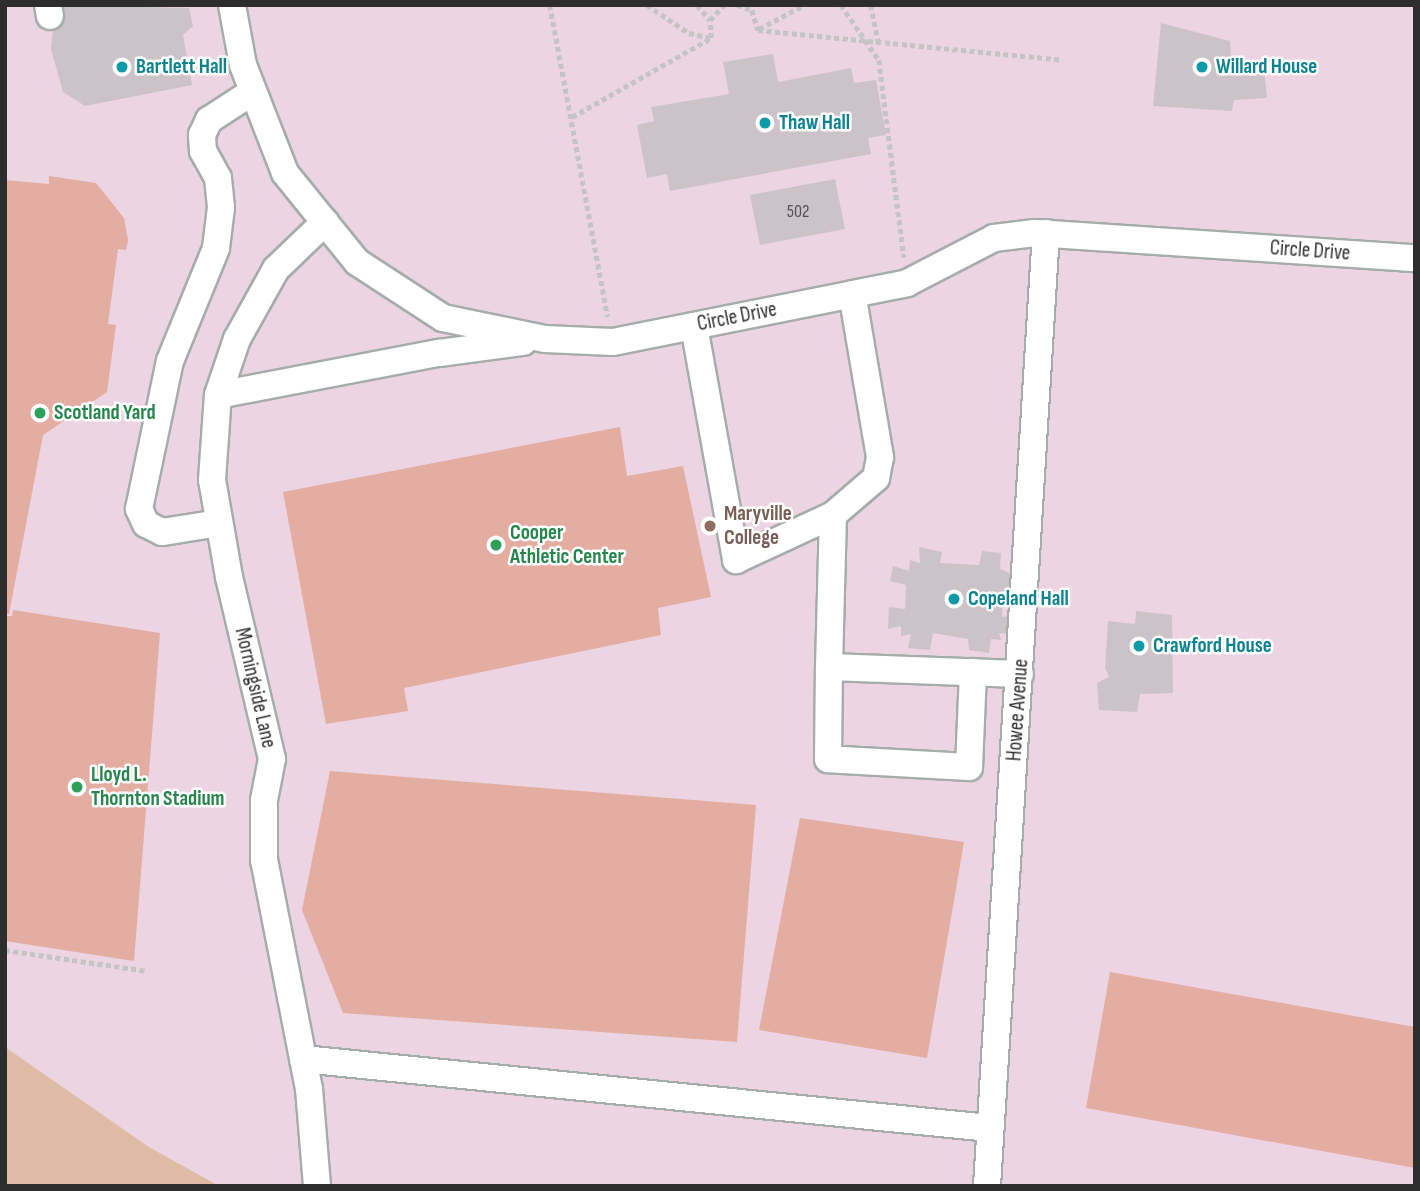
<!DOCTYPE html>
<html>
<head>
<meta charset="utf-8">
<style>
  body { margin:0 }
  #map { position:relative; width:1420px; height:1191px; overflow:hidden; background:#ede2ea; font-family:"Sofia Sans Condensed",sans-serif }
  div>[style] { position:absolute }
  .education>* { inset:0; background:#ecd4e2 }
  .green>* { inset:0; background:#ddbba5 }
  .pitch>* { inset:0; background:#e3ada2 }
  .building>* { inset:0; background:#ccc3c9 }
  .path>* { height:4.5px; margin-top:-2.25px; transform-origin:0; background:repeating-linear-gradient(90deg,#c4c4c4 0 5px,transparent 0 8.5px) }
  .roads { filter:drop-shadow(2px 0 #a4ada9) drop-shadow(-2px 0 #a4ada9) drop-shadow(0 2px #a4ada9) drop-shadow(0 -2px #a4ada9) }
  .minor>* { height:26px; margin:-13px; padding:0 13px; transform-origin:13px; border-radius:13px; background:#fff }
  .dots>* { width:19px; height:19px; translate:-50% -50%; box-sizing:border-box; border:4px solid #fff; border-radius:50% }
  span { translate:-50% -50%; white-space:nowrap; text-align:center; line-height:1.15; -webkit-text-stroke:5px #fff; paint-order:stroke }
  .number-label { font-size:18px; color:#555254 }
  .number-label span { -webkit-text-stroke-width:0 }
  .culture-label { font-size:21px; color:#0d838f; font-weight:700 }
  .left { translate:0 -50%; text-align:left }
  .street-label { font-size:21px; color:#2d2d2d }
  .leisure-label { font-size:21px; color:#27864d; font-weight:700 }
  .education-label { font-size:21px; color:#785e54; font-weight:700 }
  .frame { position:absolute; inset:0; border:7px solid #2d2d2d; pointer-events:none }
</style>
</head>
<body>
<div id="map">
  <div class="education">
    <i style="clip-path:polygon(5px 5px,1415px 5px,1415px 1186px,219px 1186px,149px 1147px,5px 1047px)"></i>
  </div>
  <div class="green">
    <i style="clip-path:polygon(5px 1047px,149px 1147px,219px 1186px,5px 1186px)"></i>
  </div>
  <div class="pitch">
    <i style="clip-path:polygon(49px 176px,96px 183px,124px 218px,128px 240px,126px 250px,118px 249px,108px 324px,116px 325px,107px 392px,43px 435px,9px 614px,5px 614px,5px 180px,49px 184px)"></i>
    <i style="clip-path:polygon(620px 427px,627px 476px,683px 466px,711px 597px,658px 608px,661px 635px,404px 688px,408px 711px,326px 724px,283px 492px)"></i>
    <i style="clip-path:polygon(13px 610px,160px 633px,134px 961px,5px 941px,5px 616px,12px 616px)"></i>
    <i style="clip-path:polygon(330px 771px,756px 805px,737px 1042px,343px 1013px,302px 910px)"></i>
    <i style="clip-path:polygon(800px 818px,964px 842px,927px 1058px,759px 1030px)"></i>
    <i style="clip-path:polygon(1110px 972px,1415px 1027px,1415px 1168px,1086px 1108px)"></i>
  </div>
  <div class="building">
    <i style="clip-path:polygon(55px 5px,189px 8px,193px 26px,183px 35px,192px 85px,85px 106px,63px 92px,51px 49px)"></i>
    <i style="clip-path:polygon(1161px 23px,1230px 41px,1232px 66px,1264px 68px,1267px 98px,1234px 100px,1232px 111px,1153px 106px)"></i>
    <i style="clip-path:polygon(773px 54px,778px 82px,851px 68px,854px 83px,876px 80px,886px 135px,868px 138px,871px 154px,670px 191px,667px 174px,647px 178px,637px 125px,654px 121px,651px 107px,729px 94px,723px 62px)"></i>
    <i style="clip-path:polygon(835px 179px,845px 229px,760px 245px,750px 195px)"></i>
    <i style="clip-path:polygon(919px 547px,942px 552px,940px 563px,979px 565px,982px 551px,1001px 553px,1000px 569px,1019px 577px,1017px 590px,1002px 591px,1002px 617px,1014px 615px,1012px 635px,999px 633px,1001px 640px,991px 639px,989px 653px,969px 650px,968px 639px,933px 633px,930px 650px,908px 648px,911px 634px,901px 636px,901px 626px,888px 629px,889px 607px,905px 609px,906px 585px,890px 581px,893px 566px,909px 571px,910px 560px,920px 563px)"></i>
    <i style="clip-path:polygon(1136px 611px,1172px 615px,1173px 693px,1140px 694px,1137px 712px,1099px 710px,1097px 683px,1109px 677px,1105px 668px,1108px 621px,1135px 624px)"></i>
  </div>
  <div class="path">
    <i style="left:550px;top:5px;width:317px;rotate:79.5deg"></i>
    <i style="left:647px;top:5px;width:50px;rotate:33.7deg"></i>
    <i style="left:689px;top:33px;width:23px;rotate:13deg"></i>
    <i style="left:697px;top:5px;width:20px;rotate:49deg"></i>
    <i style="left:737px;top:5px;width:16px;rotate:18deg"></i>
    <i style="left:752px;top:10px;width:21px;rotate:73deg"></i>
    <i style="left:841px;top:5px;width:67px;rotate:55.4deg"></i>
    <i style="left:879px;top:60px;width:199px;rotate:82.8deg"></i>
    <i style="left:871px;top:5px;width:38px;rotate:79deg"></i>
    <i style="left:759px;top:29px;width:51px;rotate:-28.1deg"></i>
    <i style="left:758px;top:30px;width:306px;rotate:5.6deg"></i>
    <i style="left:711px;top:38px;width:18px;rotate:-93deg"></i>
    <i style="left:710px;top:20px;width:21px;rotate:-47deg"></i>
    <i style="left:572px;top:117px;width:160px;rotate:-29.6deg"></i>
    <i style="left:5px;top:950px;width:144px;rotate:8.4deg"></i>
  </div>
  <div class="roads">
    <div class="minor">
      <i style="left:48px;top:5px;width:11px;rotate:80deg"></i>
      <i style="left:232px;top:5px;width:61px;rotate:79.6deg"></i>
      <i style="left:243px;top:65px;width:116px;rotate:68.7deg"></i>
      <i style="left:285px;top:173px;width:114px;rotate:51deg"></i>
      <i style="left:357px;top:262px;width:103px;rotate:33.1deg"></i>
      <i style="left:443px;top:318px;width:104px;rotate:11.6deg"></i>
      <i style="left:545px;top:339px;width:68px;rotate:2.5deg"></i>
      <i style="left:613px;top:342px;width:300px;rotate:-11.3deg"></i>
      <i style="left:907px;top:283px;width:98px;rotate:-27.3deg"></i>
      <i style="left:994px;top:238px;width:41px;rotate:-7deg"></i>
      <i style="left:1035px;top:233px;width:381px;rotate:3.8deg"></i>
      <i style="left:694px;top:326px;width:238px;rotate:79.8deg"></i>
      <i style="left:736px;top:560px;width:107px;rotate:-24.9deg"></i>
      <i style="left:218px;top:395px;width:225px;rotate:-10.8deg"></i>
      <i style="left:439px;top:353px;width:85px;rotate:-7.5deg"></i>
      <i style="left:219px;top:523px;width:58px;rotate:171deg"></i>
      <i style="left:162px;top:532px;width:18px;rotate:-153deg"></i>
      <i style="left:146px;top:524px;width:17px;rotate:-115deg"></i>
      <i style="left:139px;top:509px;width:151px;rotate:-78.2deg"></i>
      <i style="left:170px;top:361px;width:122px;rotate:-67.8deg"></i>
      <i style="left:216px;top:248px;width:41px;rotate:-83deg"></i>
      <i style="left:221px;top:207px;width:29px;rotate:-96deg"></i>
      <i style="left:218px;top:178px;width:31px;rotate:-119deg"></i>
      <i style="left:203px;top:151px;width:16px;rotate:-94deg"></i>
      <i style="left:202px;top:135px;width:17px;rotate:-65deg"></i>
      <i style="left:209px;top:120px;width:51px;rotate:-33.1deg"></i>
      <i style="left:829px;top:667px;width:152px;rotate:-88.5deg"></i>
      <i style="left:833px;top:515px;width:57px;rotate:-40.7deg"></i>
      <i style="left:876px;top:478px;width:21px;rotate:-79deg"></i>
      <i style="left:880px;top:457px;width:165px;rotate:-99.7deg"></i>
      <i style="left:973px;top:672px;width:95px;rotate:92.4deg"></i>
      <i style="left:969px;top:767px;width:141px;rotate:-176.8deg"></i>
      <i style="left:828px;top:759px;width:92px;rotate:-89.4deg"></i>
      <i style="left:829px;top:667px;width:191px;rotate:2.1deg"></i>
      <i style="left:303px;top:1059px;width:690px;rotate:5.74deg"></i>
      <i style="left:317px;top:1186px;width:97px;rotate:-94.7deg"></i>
      <i style="left:309px;top:1089px;width:233px;rotate:-101.1deg"></i>
      <i style="left:264px;top:860px;width:60px;rotate:-90deg"></i>
      <i style="left:264px;top:800px;width:42px;rotate:-79deg"></i>
      <i style="left:272px;top:759px;width:187px;rotate:-103.3deg"></i>
      <i style="left:229px;top:577px;width:98px;rotate:-99.9deg"></i>
      <i style="left:212px;top:480px;width:85px;rotate:-86deg"></i>
      <i style="left:218px;top:395px;width:59px;rotate:-71.3deg"></i>
      <i style="left:237px;top:339px;width:80px;rotate:-60.9deg"></i>
      <i style="left:276px;top:269px;width:68px;rotate:-43.8deg"></i>
      <i style="left:987px;top:1186px;width:955px;rotate:-86.46deg"></i>
    </div>
  </div>
  <div class="dots">
    <i style="left:122px;top:67px;background:#0f9aa8"></i>
    <i style="left:1202px;top:67px;background:#0f9aa8"></i>
    <i style="left:765px;top:123px;background:#0f9aa8"></i>
    <i style="left:40px;top:413px;background:#2e9e5b"></i>
    <i style="left:710px;top:526px;background:#8d6e63"></i>
    <i style="left:496px;top:545px;background:#2e9e5b"></i>
    <i style="left:954px;top:599px;background:#0f9aa8"></i>
    <i style="left:1139px;top:646px;background:#0f9aa8"></i>
    <i style="left:77px;top:787px;background:#2e9e5b"></i>
  </div>
  <div class="number-label">
    <span style="left:798px;top:212px">502</span>
  </div>
  <div class="culture-label">
    <span class="left" style="left:136px;top:67px">Bartlett Hall</span>
    <span class="left" style="left:1216px;top:67px">Willard House</span>
    <span class="left" style="left:779px;top:123px">Thaw Hall</span>
    <span class="left" style="left:968px;top:599px">Copeland Hall</span>
    <span class="left" style="left:1153px;top:646px">Crawford House</span>
  </div>
  <div class="street-label">
    <span style="left:1310px;top:251px;rotate:4deg">Circle Drive</span>
    <span style="left:737px;top:317px;rotate:-11deg">Circle Drive</span>
    <span style="left:255px;top:688px;rotate:77deg">Morningside Lane</span>
    <span style="left:1018px;top:710px;rotate:-86deg">Howee Avenue</span>
  </div>
  <div class="leisure-label">
    <span class="left" style="left:54px;top:413px">Scotland Yard</span>
    <span class="left" style="left:510px;top:545px">Cooper<br>Athletic Center</span>
    <span class="left" style="left:91px;top:787px">Lloyd L.<br>Thornton Stadium</span>
  </div>
  <div class="education-label">
    <span class="left" style="left:724px;top:526px">Maryville<br>College</span>
  </div>
  <div class="frame"></div>
</div>
</body>
</html>
